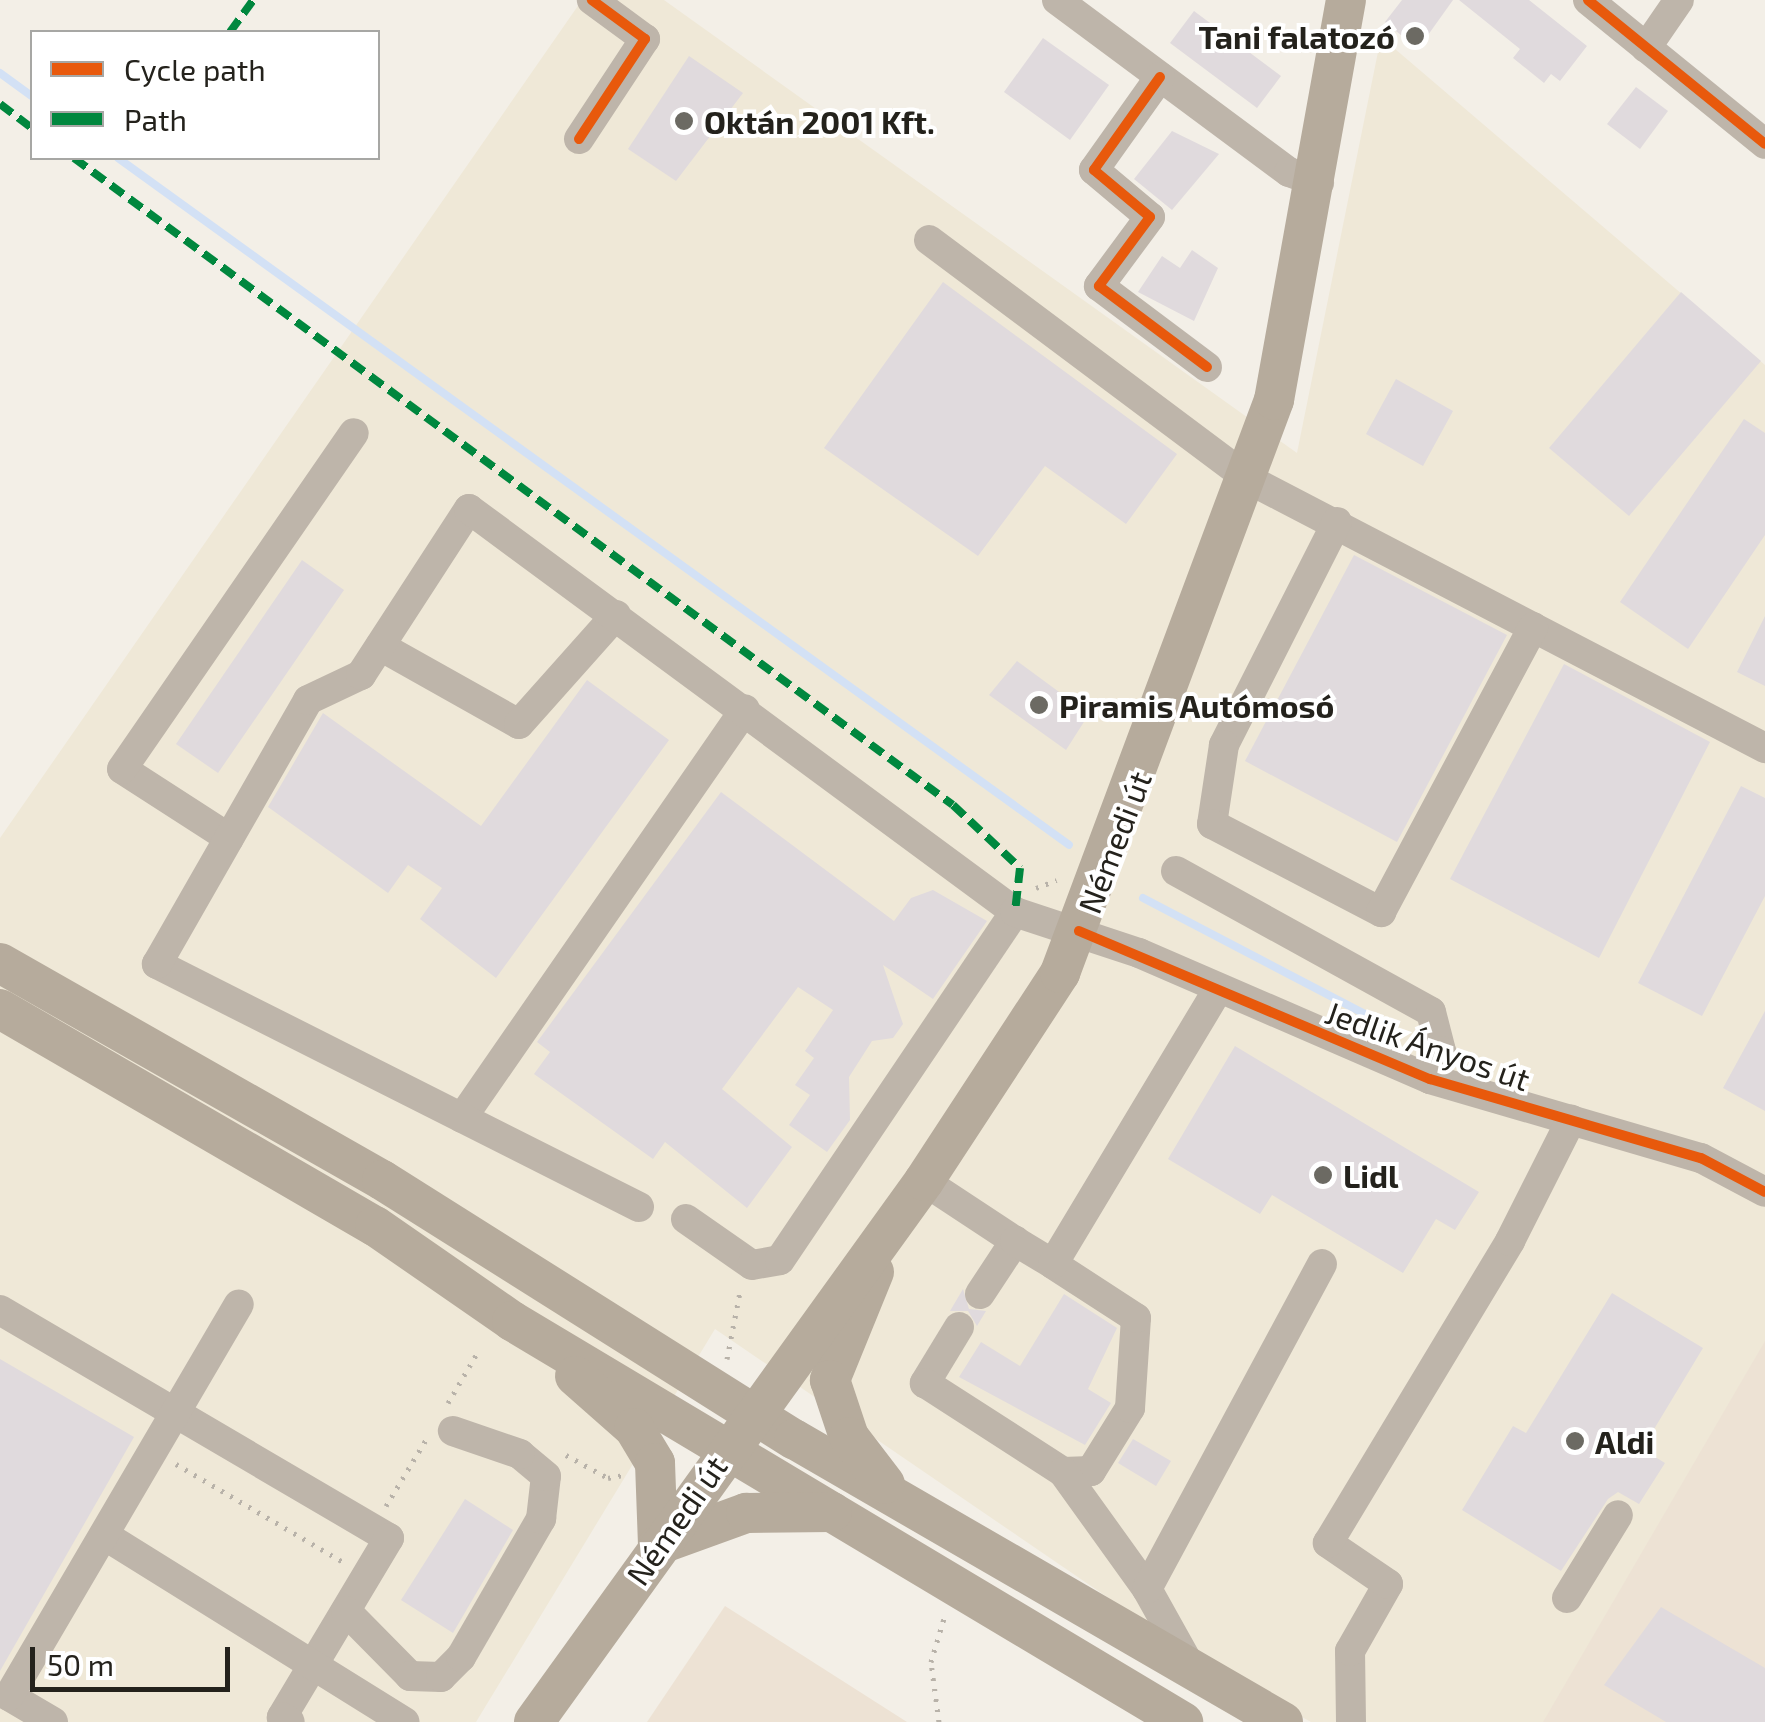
<!DOCTYPE html>
<html>
<head>
<meta charset="utf-8">
<style>
  body { margin:0 }
  #map { position:relative; width:1765px; height:1722px; overflow:hidden; background:#f3efe7; font-family:"Exo 2",sans-serif }
  div>[style] { position:absolute }
  .built>* { inset:0; background:#efe8d7 }
  .industrial>* { inset:0; background:#ede2d4 }
  .stream>* { height:8px; margin:-4px; padding:0 4px; transform-origin:4px; border-radius:4px; background:#d3e1f5 }
  .building>* { inset:0; background:#e0dadd }
  .path>* { height:5px; margin-top:-2.5px; transform-origin:0; background:repeating-linear-gradient(90deg,#b8b2a9 0 2.5px,transparent 0 10.5px) }
  .minor>* { height:30px; margin:-15px; padding:0 15px; transform-origin:15px; border-radius:15px; background:#beb5aa }
  .major>* { height:40px; margin:-20px; padding:0 20px; transform-origin:20px; border-radius:20px; background:#b6ab9c }
  .quiet>* { height:8px; margin-top:-4px; transform-origin:0; background:repeating-linear-gradient(90deg,#00873e 0 15px,transparent 0 23px) }
  .cycleway>* { height:10px; margin:-5px; padding:0 5px; transform-origin:5px; border-radius:5px; background:#e8590c }
  .dots>* { width:28px; height:28px; translate:-50% -50%; box-sizing:border-box; border:5px solid #fff; border-radius:50% }
  span { translate:-50% -50%; white-space:nowrap; text-align:center; line-height:1.15; -webkit-text-stroke:8px #fff; paint-order:stroke }
  .poi-label { font-size:32px; color:#24221c; font-weight:700 }
  .right { translate:-100% -50%; text-align:right }
  .left { translate:0 -50%; text-align:left }
  .street-label { font-size:32px; color:#24221c }
  .legend { position:absolute; left:30px; top:30px; width:350px; height:130px; box-sizing:border-box; background:#fff; border:2px solid #a7a7a4; margin:0; padding:12px 18px; list-style:none; font-size:30px; color:#24221c }
  .legend li { display:flex; align-items:center; gap:20px; height:50px }
  .legend b { width:50px; border:2px solid #a7a7a4 }
  .scale { position:absolute; left:30px; top:1647px; width:200px; height:45px; box-sizing:border-box; border:5px solid #24221c; border-top:0; padding-left:12px; font-size:30px; line-height:35px; white-space:nowrap; color:#24221c; -webkit-text-stroke:8px #fff; paint-order:stroke }
</style>
</head>
<body>
<div id="map">
  <div class="built">
    <i style="clip-path:polygon(582px 0,664px 0,1297px 453px,1381px 37px,1765px 365px,1765px 1722px,1311px 1722px,1192px 1655px,715px 1329px,476px 1722px,0 1722px,0 838px)"></i>
  </div>
  <div class="industrial">
    <i style="clip-path:polygon(1765px 1341px,1765px 1722px,1543px 1722px)"></i>
    <i style="clip-path:polygon(725px 1606px,907px 1722px,647px 1722px)"></i>
  </div>
  <div class="stream">
    <i style="left:0;top:73px;width:39px;rotate:36deg"></i>
    <i style="left:118px;top:158px;width:1173px;rotate:35.84deg"></i>
    <i style="left:1143px;top:898px;width:283px;rotate:27.6deg"></i>
  </div>
  <div class="building">
    <i style="clip-path:polygon(1402px 0,1453px 0,1418px 49px,1385px 22px)"></i>
    <i style="clip-path:polygon(1459px 0,1529px 0,1587px 46px,1560px 81px,1551px 74px,1544px 83px,1513px 58px,1520px 49px)"></i>
    <i style="clip-path:polygon(1194px 11px,1281px 76px,1257px 108px,1170px 43px)"></i>
    <i style="clip-path:polygon(1043px 38px,1109px 85px,1070px 140px,1004px 92px)"></i>
    <i style="clip-path:polygon(689px 56px,743px 93px,676px 181px,628px 149px)"></i>
    <i style="clip-path:polygon(1636px 87px,1668px 111px,1640px 149px,1607px 124px)"></i>
    <i style="clip-path:polygon(1172px 131px,1219px 154px,1172px 210px,1134px 179px)"></i>
    <i style="clip-path:polygon(1192px 250px,1218px 268px,1194px 321px,1138px 292px,1162px 256px,1180px 268px)"></i>
    <i style="clip-path:polygon(943px 282px,1177px 454px,1126px 524px,1045px 466px,978px 556px,824px 448px)"></i>
    <i style="clip-path:polygon(1681px 292px,1761px 361px,1629px 516px,1549px 448px)"></i>
    <i style="clip-path:polygon(1396px 379px,1453px 411px,1423px 466px,1366px 434px)"></i>
    <i style="clip-path:polygon(1744px 419px,1765px 433px,1765px 535px,1688px 649px,1620px 602px)"></i>
    <i style="clip-path:polygon(1354px 555px,1507px 635px,1397px 842px,1245px 761px)"></i>
    <i style="clip-path:polygon(302px 560px,344px 590px,218px 773px,176px 744px)"></i>
    <i style="clip-path:polygon(1765px 616px,1765px 686px,1737px 672px)"></i>
    <i style="clip-path:polygon(1017px 661px,1089px 714px,1066px 750px,989px 695px)"></i>
    <i style="clip-path:polygon(1564px 664px,1710px 742px,1599px 958px,1450px 879px)"></i>
    <i style="clip-path:polygon(587px 680px,669px 740px,496px 978px,420px 919px,442px 888px,408px 865px,388px 893px,268px 807px,323px 713px,481px 826px)"></i>
    <i style="clip-path:polygon(1741px 786px,1765px 798px,1765px 896px,1702px 1016px,1638px 983px)"></i>
    <i style="clip-path:polygon(721px 792px,894px 921px,911px 898px,933px 890px,987px 921px,933px 999px,883px 965px,903px 1024px,893px 1038px,872px 1041px,849px 1077px,850px 1120px,827px 1152px,789px 1125px,810px 1095px,795px 1085px,814px 1058px,805px 1051px,833px 1010px,798px 987px,722px 1089px,792px 1147px,747px 1208px,665px 1142px,653px 1159px,534px 1074px,550px 1052px,537px 1042px)"></i>
    <i style="clip-path:polygon(1765px 1011px,1765px 1111px,1723px 1088px)"></i>
    <i style="clip-path:polygon(1235px 1046px,1479px 1192px,1455px 1230px,1436px 1219px,1403px 1273px,1272px 1195px,1260px 1214px,1168px 1159px)"></i>
    <i style="clip-path:polygon(963px 1289px,969px 1309px,986px 1311px,977px 1326px,968px 1311px,950px 1311px)"></i>
    <i style="clip-path:polygon(1612px 1293px,1703px 1348px,1642px 1449px,1665px 1463px,1639px 1504px,1618px 1492px,1608px 1499px,1561px 1571px,1462px 1510px,1513px 1426px,1526px 1433px)"></i>
    <i style="clip-path:polygon(1064px 1294px,1117px 1328px,1088px 1389px,1111px 1403px,1085px 1445px,959px 1377px,981px 1342px,1020px 1366px)"></i>
    <i style="clip-path:polygon(0 1359px,134px 1437px,0 1671px)"></i>
    <i style="clip-path:polygon(1133px 1439px,1171px 1461px,1156px 1486px,1118px 1463px)"></i>
    <i style="clip-path:polygon(465px 1499px,513px 1530px,453px 1633px,401px 1600px)"></i>
    <i style="clip-path:polygon(1661px 1607px,1765px 1668px,1765px 1722px,1666px 1722px,1604px 1685px)"></i>
  </div>
  <div class="path">
    <i style="left:1036px;top:888px;width:22px;rotate:-21deg"></i>
    <i style="left:727px;top:1359px;width:73px;rotate:-79deg"></i>
    <i style="left:448px;top:1403px;width:61px;rotate:-59.7deg"></i>
    <i style="left:566px;top:1455px;width:48px;rotate:28.7deg"></i>
    <i style="left:608px;top:1478px;width:15px;rotate:-11deg"></i>
    <i style="left:176px;top:1464px;width:194px;rotate:30.4deg"></i>
    <i style="left:386px;top:1506px;width:79px;rotate:-58.9deg"></i>
    <i style="left:939px;top:1722px;width:61px;rotate:-97.6deg"></i>
    <i style="left:931px;top:1662px;width:49px;rotate:-73.4deg"></i>
  </div>
  <div class="minor">
    <i style="left:1057px;top:0;width:289px;rotate:36.6deg"></i>
    <i style="left:1289px;top:172px;width:32px;rotate:20deg"></i>
    <i style="left:1588px;top:0;width:228px;rotate:39.1deg"></i>
    <i style="left:1646px;top:48px;width:58px;rotate:-55.5deg"></i>
    <i style="left:1160px;top:77px;width:114px;rotate:125.4deg"></i>
    <i style="left:1094px;top:170px;width:73px;rotate:40deg"></i>
    <i style="left:1150px;top:217px;width:86px;rotate:126.5deg"></i>
    <i style="left:1099px;top:286px;width:135px;rotate:36.9deg"></i>
    <i style="left:579px;top:139px;width:120px;rotate:-56.6deg"></i>
    <i style="left:645px;top:39px;width:66px;rotate:-143.7deg"></i>
    <i style="left:929px;top:240px;width:399px;rotate:36.8deg"></i>
    <i style="left:1248px;top:479px;width:583px;rotate:27.49deg"></i>
    <i style="left:1337px;top:522px;width:250px;rotate:116.9deg"></i>
    <i style="left:1224px;top:745px;width:80px;rotate:98.6deg"></i>
    <i style="left:1212px;top:824px;width:191px;rotate:27.5deg"></i>
    <i style="left:1381px;top:912px;width:323px;rotate:-61.9deg"></i>
    <i style="left:380px;top:646px;width:159px;rotate:29.3deg"></i>
    <i style="left:519px;top:724px;width:146px;rotate:-48.3deg"></i>
    <i style="left:229px;top:838px;width:127px;rotate:-147.2deg"></i>
    <i style="left:122px;top:769px;width:408px;rotate:-55.4deg"></i>
    <i style="left:1176px;top:871px;width:291px;rotate:28.9deg"></i>
    <i style="left:1431px;top:1012px;width:40px;rotate:75.6deg"></i>
    <i style="left:1441px;top:1051px;width:30px;rotate:111deg"></i>
    <i style="left:462px;top:1118px;width:497px;rotate:-55.3deg"></i>
    <i style="left:924px;top:1181px;width:109px;rotate:33.4deg"></i>
    <i style="left:639px;top:1207px;width:540px;rotate:-153.25deg"></i>
    <i style="left:157px;top:964px;width:304px;rotate:-60.2deg"></i>
    <i style="left:308px;top:700px;width:59px;rotate:-25.3deg"></i>
    <i style="left:361px;top:675px;width:198px;rotate:-57deg"></i>
    <i style="left:469px;top:509px;width:679px;rotate:36.43deg"></i>
    <i style="left:686px;top:1219px;width:80px;rotate:34.9deg"></i>
    <i style="left:752px;top:1265px;width:28px;rotate:-10deg"></i>
    <i style="left:780px;top:1260px;width:420px;rotate:-56deg"></i>
    <i style="left:1015px;top:912px;width:131px;rotate:18.3deg"></i>
    <i style="left:1139px;top:953px;width:317px;rotate:23.4deg"></i>
    <i style="left:1430px;top:1079px;width:282px;rotate:16.3deg"></i>
    <i style="left:1701px;top:1158px;width:72px;rotate:28deg"></i>
    <i style="left:980px;top:1294px;width:64px;rotate:-56.6deg"></i>
    <i style="left:1015px;top:1241px;width:44px;rotate:31.2deg"></i>
    <i style="left:0;top:1310px;width:451px;rotate:30.4deg"></i>
    <i style="left:389px;top:1538px;width:209px;rotate:120.9deg"></i>
    <i style="left:282px;top:1717px;width:9px;rotate:32deg"></i>
    <i style="left:959px;top:1327px;width:66px;rotate:121.3deg"></i>
    <i style="left:925px;top:1383px;width:164px;rotate:32.8deg"></i>
    <i style="left:1063px;top:1472px;width:28px;rotate:-2deg"></i>
    <i style="left:1091px;top:1471px;width:74px;rotate:-58.2deg"></i>
    <i style="left:1130px;top:1408px;width:90px;rotate:-86.2deg"></i>
    <i style="left:1136px;top:1318px;width:99px;rotate:-147deg"></i>
    <i style="left:1053px;top:1264px;width:316px;rotate:-59deg"></i>
    <i style="left:1063px;top:1472px;width:144px;rotate:54.3deg"></i>
    <i style="left:104px;top:1535px;width:354px;rotate:31.9deg"></i>
    <i style="left:1567px;top:1598px;width:97px;rotate:-58.4deg"></i>
    <i style="left:346px;top:1611px;width:91px;rotate:45.4deg"></i>
    <i style="left:410px;top:1676px;width:31px;rotate:2deg"></i>
    <i style="left:441px;top:1677px;width:28px;rotate:-45deg"></i>
    <i style="left:461px;top:1657px;width:160px;rotate:-59.9deg"></i>
    <i style="left:541px;top:1519px;width:43px;rotate:-83.4deg"></i>
    <i style="left:546px;top:1476px;width:34px;rotate:-140deg"></i>
    <i style="left:520px;top:1454px;width:71px;rotate:-161.1deg"></i>
    <i style="left:1190px;top:1666px;width:88px;rotate:-119.2deg"></i>
    <i style="left:1147px;top:1589px;width:369px;rotate:-61.7deg"></i>
    <i style="left:53px;top:1722px;width:51px;rotate:-149.4deg"></i>
    <i style="left:9px;top:1696px;width:454px;rotate:-59.6deg"></i>
    <i style="left:1351px;top:1722px;width:71px;rotate:-90.8deg"></i>
    <i style="left:1350px;top:1651px;width:77px;rotate:-60.4deg"></i>
    <i style="left:1388px;top:1584px;width:73px;rotate:-145.7deg"></i>
    <i style="left:1328px;top:1543px;width:353px;rotate:-58.9deg"></i>
    <i style="left:1510px;top:1241px;width:136px;rotate:-63.2deg"></i>
  </div>
  <div class="major">
    <i style="left:0;top:963px;width:439px;rotate:29.6deg"></i>
    <i style="left:382px;top:1180px;width:487px;rotate:32.2deg"></i>
    <i style="left:794px;top:1439px;width:565px;rotate:30.06deg"></i>
    <i style="left:0;top:1009px;width:433px;rotate:30.1deg"></i>
    <i style="left:375px;top:1226px;width:167px;rotate:34.7deg"></i>
    <i style="left:512px;top:1321px;width:782px;rotate:30.86deg"></i>
    <i style="left:874px;top:1272px;width:117px;rotate:112.2deg"></i>
    <i style="left:830px;top:1380px;width:60px;rotate:71.6deg"></i>
    <i style="left:849px;top:1437px;width:59px;rotate:52.5deg"></i>
    <i style="left:575px;top:1376px;width:79px;rotate:41.4deg"></i>
    <i style="left:634px;top:1428px;width:41px;rotate:59deg"></i>
    <i style="left:655px;top:1463px;width:82px;rotate:87.9deg"></i>
    <i style="left:658px;top:1545px;width:94px;rotate:-20deg"></i>
    <i style="left:746px;top:1513px;width:86px;rotate:-0.7deg"></i>
    <i style="left:534px;top:1722px;width:667px;rotate:-54.21deg"></i>
    <i style="left:924px;top:1181px;width:249px;rotate:-56.8deg"></i>
    <i style="left:1060px;top:973px;width:612px;rotate:-69.52deg"></i>
    <i style="left:1274px;top:400px;width:406px;rotate:-79.8deg"></i>
  </div>
  <div class="quiet">
    <i style="left:230px;top:32px;width:39px;rotate:-54deg"></i>
    <i style="left:0;top:104px;width:40px;rotate:37deg"></i>
    <i style="left:74px;top:158px;width:1091px;rotate:36.36deg"></i>
    <i style="left:953px;top:805px;width:92px;rotate:43.2deg"></i>
    <i style="left:1020px;top:868px;width:44px;rotate:96.5deg"></i>
  </div>
  <div class="cycleway">
    <i style="left:1588px;top:0;width:228px;rotate:39.1deg"></i>
    <i style="left:1160px;top:77px;width:114px;rotate:125.4deg"></i>
    <i style="left:1094px;top:170px;width:73px;rotate:40deg"></i>
    <i style="left:1150px;top:217px;width:86px;rotate:126.5deg"></i>
    <i style="left:1099px;top:286px;width:135px;rotate:36.9deg"></i>
    <i style="left:579px;top:139px;width:120px;rotate:-56.6deg"></i>
    <i style="left:645px;top:39px;width:66px;rotate:-143.7deg"></i>
    <i style="left:1079px;top:931px;width:381px;rotate:22.9deg"></i>
    <i style="left:1430px;top:1079px;width:282px;rotate:16.3deg"></i>
    <i style="left:1701px;top:1158px;width:72px;rotate:28deg"></i>
  </div>
  <div class="dots">
    <i style="left:1415px;top:36px;background:#6c6a63"></i>
    <i style="left:684px;top:121px;background:#6c6a63"></i>
    <i style="left:1039px;top:705px;background:#6c6a63"></i>
    <i style="left:1323px;top:1175px;background:#6c6a63"></i>
    <i style="left:1575px;top:1441px;background:#6c6a63"></i>
  </div>
  <div class="poi-label">
    <span class="right" style="left:1395px;top:36px">Tani falatozó</span>
    <span class="left" style="left:704px;top:121px">Oktán 2001 Kft.</span>
    <span class="left" style="left:1059px;top:705px">Piramis Autómosó</span>
    <span class="left" style="left:1343px;top:1175px">Lidl</span>
    <span class="left" style="left:1595px;top:1441px">Aldi</span>
  </div>
  <div class="street-label">
    <span style="left:1114px;top:842px;rotate:-69deg">Némedi út</span>
    <span style="left:1428px;top:1045px;rotate:19deg">Jedlik Ányos út</span>
    <span style="left:676px;top:1520px;rotate:-55deg">Némedi út</span>
  </div>
  <ul class="legend">
  <li><b style="height:12px;background:#e8590c"></b>Cycle path</li>
  <li><b style="height:12px;background:#00873e"></b>Path</li>
  </ul>
  <div class="scale">50 m</div>
</div>
</body>
</html>
